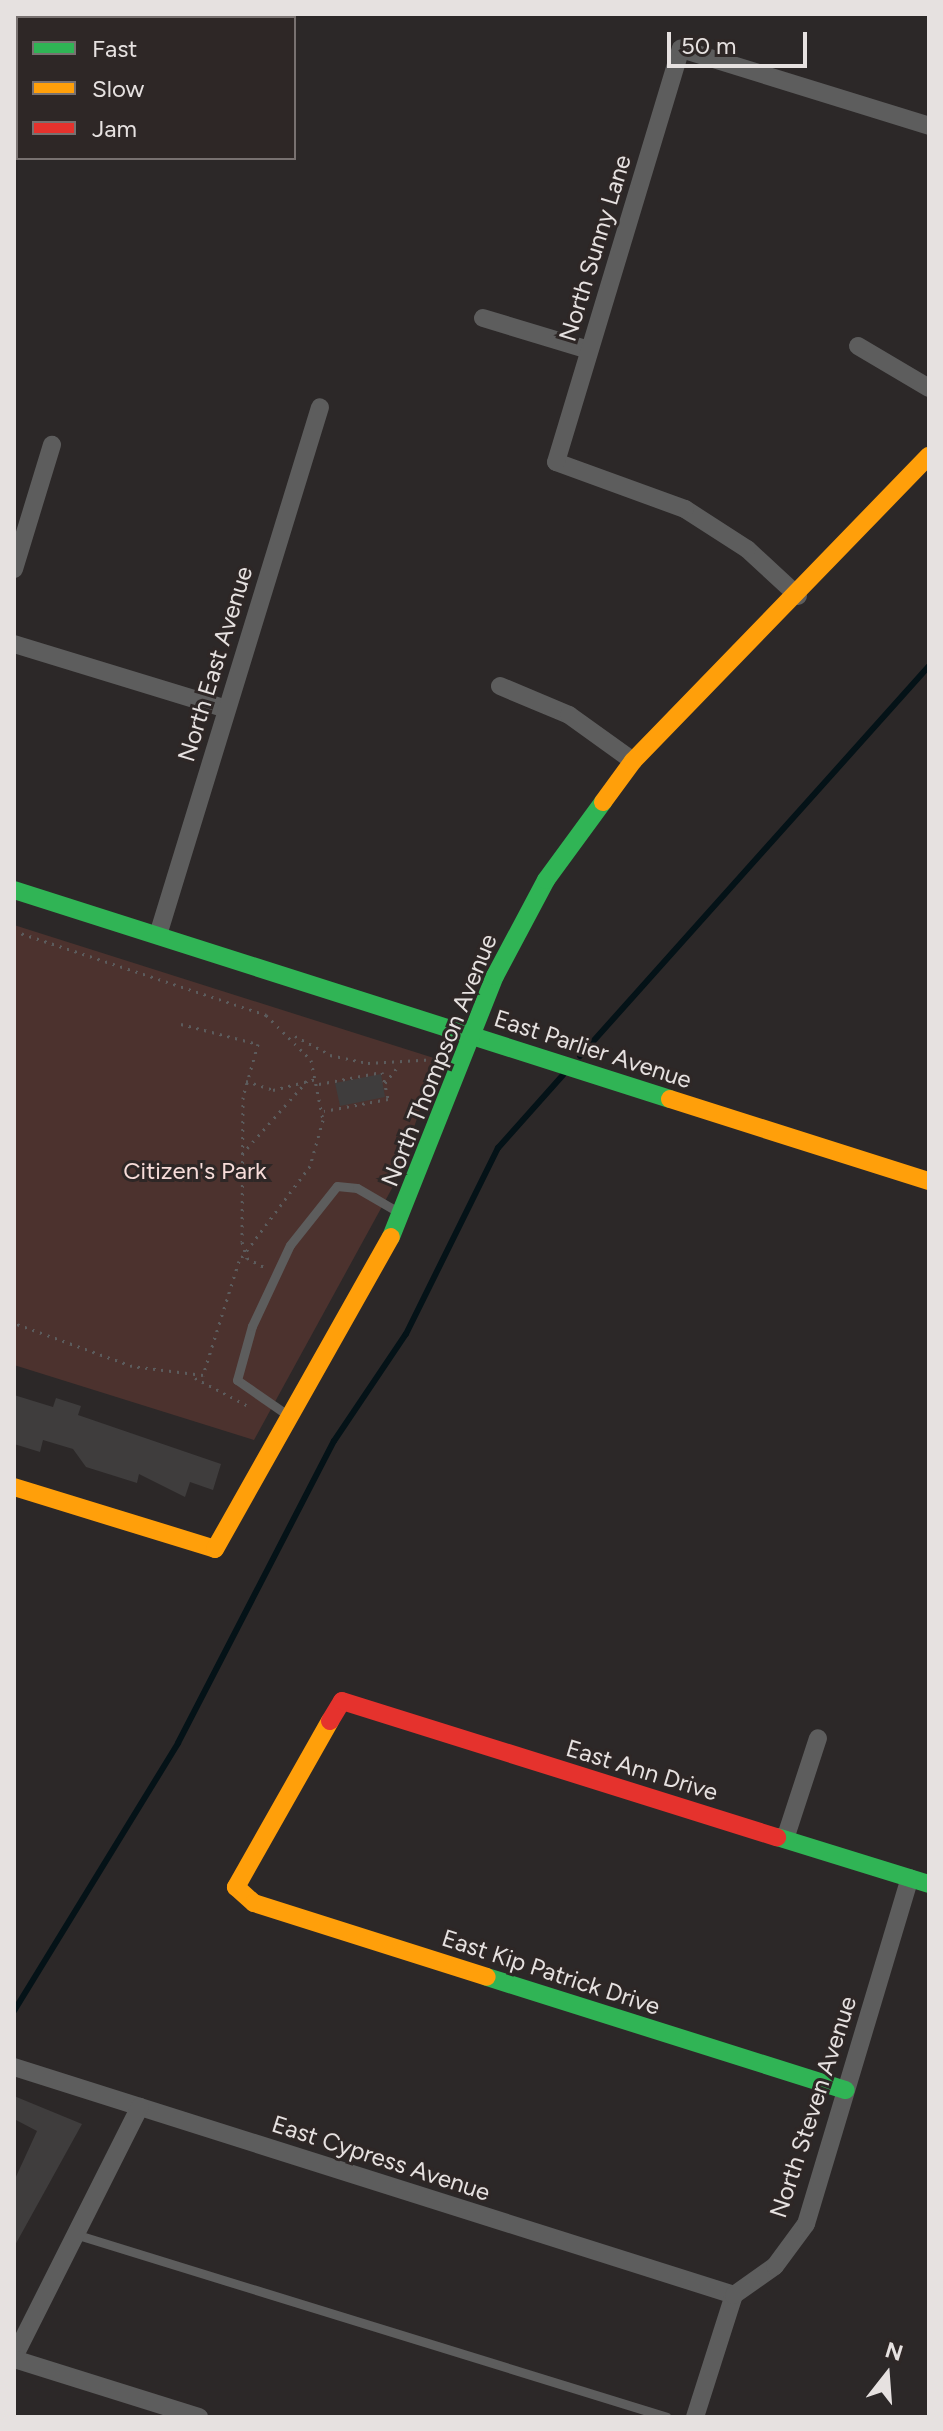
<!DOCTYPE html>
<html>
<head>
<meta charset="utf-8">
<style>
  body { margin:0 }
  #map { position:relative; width:943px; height:2431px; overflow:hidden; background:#2c2828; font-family:Figtree,sans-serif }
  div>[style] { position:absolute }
  .green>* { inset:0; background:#4c322e }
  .stream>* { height:6px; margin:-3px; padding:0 3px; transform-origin:3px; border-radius:3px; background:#041217 }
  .building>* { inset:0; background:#3f3d3d }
  .path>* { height:3px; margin-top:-1.5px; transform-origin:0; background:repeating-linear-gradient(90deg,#5c5c5d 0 2px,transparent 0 8px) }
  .lane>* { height:9px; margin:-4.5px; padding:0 4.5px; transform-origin:4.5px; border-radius:4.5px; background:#5d5d5d }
  .street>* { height:18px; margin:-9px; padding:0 9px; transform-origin:9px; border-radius:9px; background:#5d5d5d }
  .fast>* { height:18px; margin:-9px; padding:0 9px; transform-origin:9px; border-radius:9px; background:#30b455 }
  .slow>* { height:18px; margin:-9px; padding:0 9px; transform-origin:9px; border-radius:9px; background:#ff9f0a }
  .jam>* { height:18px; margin:-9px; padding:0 9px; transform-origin:9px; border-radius:9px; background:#e5322d }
  span { translate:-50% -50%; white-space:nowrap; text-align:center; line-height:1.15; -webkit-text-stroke:6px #2e2726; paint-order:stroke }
  .street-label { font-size:24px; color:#e6e1e0 }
  .park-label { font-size:24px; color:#f7dcd9 }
  .frame { position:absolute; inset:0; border:16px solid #e6e1e0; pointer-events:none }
  .legend { position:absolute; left:16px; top:16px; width:280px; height:144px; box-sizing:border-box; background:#2e2726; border:2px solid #787170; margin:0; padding:10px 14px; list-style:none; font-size:24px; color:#e6e1e0 }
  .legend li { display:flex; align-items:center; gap:16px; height:40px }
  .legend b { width:40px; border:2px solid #787170 }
  .north { position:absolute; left:847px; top:2335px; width:80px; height:80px; -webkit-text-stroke:6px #2e2726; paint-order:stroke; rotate:17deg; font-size:22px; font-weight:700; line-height:32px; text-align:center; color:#e6e1e0 }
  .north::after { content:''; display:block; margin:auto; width:28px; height:36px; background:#e6e1e0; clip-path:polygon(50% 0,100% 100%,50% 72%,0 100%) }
  .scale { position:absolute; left:667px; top:32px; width:140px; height:36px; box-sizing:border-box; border:4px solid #e6e1e0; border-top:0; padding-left:10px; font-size:24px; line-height:28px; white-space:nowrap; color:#e6e1e0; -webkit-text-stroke:6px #2e2726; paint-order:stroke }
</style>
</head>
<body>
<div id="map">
  <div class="green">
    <i style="clip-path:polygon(14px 925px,437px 1059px,396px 1181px,254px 1440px,14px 1365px)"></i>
  </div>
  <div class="stream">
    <i style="left:580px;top:1056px;width:523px;rotate:-48.18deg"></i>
    <i style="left:14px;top:2011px;width:314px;rotate:-58.5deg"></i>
    <i style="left:178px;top:1743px;width:340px;rotate:-62.7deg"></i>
    <i style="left:334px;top:1441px;width:129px;rotate:-56.1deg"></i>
    <i style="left:406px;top:1334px;width:208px;rotate:-63.7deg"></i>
    <i style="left:498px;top:1148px;width:98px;rotate:-48.3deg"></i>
  </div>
  <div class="building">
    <i style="clip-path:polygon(381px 1074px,385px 1097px,340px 1106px,335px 1083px)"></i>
    <i style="clip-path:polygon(14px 1395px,53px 1407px,56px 1398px,81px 1406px,78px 1415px,221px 1464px,213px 1490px,190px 1482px,185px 1497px,139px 1474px,137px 1483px,86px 1467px,73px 1449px,43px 1440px,40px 1452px,14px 1444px)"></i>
    <i style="clip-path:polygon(14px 2096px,82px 2124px,14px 2247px,14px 2181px,37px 2131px,14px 2119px)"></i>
  </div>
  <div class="path">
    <i style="left:14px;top:931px;width:266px;rotate:18.4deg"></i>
    <i style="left:266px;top:1015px;width:64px;rotate:45deg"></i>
    <i style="left:311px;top:1060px;width:61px;rotate:78.7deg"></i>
    <i style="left:323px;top:1120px;width:48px;rotate:105.8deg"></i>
    <i style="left:310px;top:1166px;width:119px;rotate:126.8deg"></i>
    <i style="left:239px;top:1261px;width:120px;rotate:107.5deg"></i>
    <i style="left:203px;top:1375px;width:72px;rotate:-172.8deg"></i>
    <i style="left:132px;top:1366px;width:126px;rotate:-160deg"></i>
    <i style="left:181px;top:1024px;width:80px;rotate:14.6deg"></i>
    <i style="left:258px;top:1044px;width:55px;rotate:105.8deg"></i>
    <i style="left:243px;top:1097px;width:145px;rotate:90.4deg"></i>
    <i style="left:242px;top:1242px;width:17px;rotate:73deg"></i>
    <i style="left:247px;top:1258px;width:19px;rotate:28deg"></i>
    <i style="left:295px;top:1036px;width:40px;rotate:28deg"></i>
    <i style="left:330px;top:1055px;width:39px;rotate:12deg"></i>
    <i style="left:368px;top:1063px;width:70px;rotate:-3.3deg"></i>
    <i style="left:246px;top:1081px;width:28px;rotate:18deg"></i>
    <i style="left:273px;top:1090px;width:44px;rotate:-14.3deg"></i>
    <i style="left:385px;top:1083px;width:24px;rotate:-52deg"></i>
    <i style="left:319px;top:1084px;width:64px;rotate:-10.8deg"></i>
    <i style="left:382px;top:1072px;width:28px;rotate:77deg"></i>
    <i style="left:388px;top:1099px;width:65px;rotate:169.4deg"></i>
    <i style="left:242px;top:1154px;width:98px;rotate:-48.3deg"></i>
    <i style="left:195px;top:1378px;width:60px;rotate:27.8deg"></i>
  </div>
  <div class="lane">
    <i style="left:289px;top:1416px;width:63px;rotate:-145.3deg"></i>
    <i style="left:237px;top:1380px;width:56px;rotate:-74.5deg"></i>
    <i style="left:252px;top:1326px;width:89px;rotate:-64.9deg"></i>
    <i style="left:290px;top:1245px;width:75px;rotate:-51.5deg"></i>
    <i style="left:337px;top:1186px;width:20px;rotate:6deg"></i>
    <i style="left:357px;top:1188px;width:50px;rotate:30.2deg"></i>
    <i style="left:78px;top:2235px;width:616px;rotate:17.17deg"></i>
  </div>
  <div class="street">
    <i style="left:483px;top:318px;width:111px;rotate:16.8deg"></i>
    <i style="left:858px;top:346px;width:82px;rotate:30.6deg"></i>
    <i style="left:14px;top:569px;width:130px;rotate:-73deg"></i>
    <i style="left:798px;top:596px;width:69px;rotate:-137.3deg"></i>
    <i style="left:747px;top:549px;width:74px;rotate:-147.2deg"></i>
    <i style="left:685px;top:509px;width:137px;rotate:-160deg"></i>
    <i style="left:556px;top:462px;width:432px;rotate:-73.2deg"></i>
    <i style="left:681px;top:49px;width:260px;rotate:17.2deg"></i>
    <i style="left:14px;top:644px;width:222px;rotate:17deg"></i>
    <i style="left:500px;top:686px;width:75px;rotate:22.8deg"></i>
    <i style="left:569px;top:715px;width:79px;rotate:35.7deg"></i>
    <i style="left:158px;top:935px;width:552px;rotate:-72.94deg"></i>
    <i style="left:785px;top:1839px;width:106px;rotate:-71.9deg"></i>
    <i style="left:14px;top:2067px;width:755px;rotate:17.57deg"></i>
    <i style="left:14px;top:2357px;width:280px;rotate:-63.3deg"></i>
    <i style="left:14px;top:2359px;width:194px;rotate:17.4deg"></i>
    <i style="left:695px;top:2417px;width:128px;rotate:-72.3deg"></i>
    <i style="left:734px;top:2295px;width:50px;rotate:-35.3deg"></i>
    <i style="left:775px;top:2266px;width:52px;rotate:-53.6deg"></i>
    <i style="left:806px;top:2224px;width:361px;rotate:-73.3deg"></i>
  </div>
  <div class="fast">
    <i style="left:14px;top:890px;width:688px;rotate:17.67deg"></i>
    <i style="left:391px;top:1237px;width:281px;rotate:-68.3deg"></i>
    <i style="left:495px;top:976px;width:109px;rotate:-62deg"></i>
    <i style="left:546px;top:880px;width:97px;rotate:-53.8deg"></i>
    <i style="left:777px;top:1837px;width:159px;rotate:17.2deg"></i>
    <i style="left:487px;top:1977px;width:376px;rotate:17.5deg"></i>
  </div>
  <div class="slow">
    <i style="left:603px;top:802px;width:51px;rotate:-53.8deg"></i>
    <i style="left:633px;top:761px;width:425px;rotate:-45.9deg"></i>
    <i style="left:670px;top:1099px;width:272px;rotate:17.6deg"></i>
    <i style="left:14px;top:1487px;width:210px;rotate:17.1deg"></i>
    <i style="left:215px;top:1549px;width:358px;rotate:-60.6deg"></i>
    <i style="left:330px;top:1721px;width:191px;rotate:119.5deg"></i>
    <i style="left:236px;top:1887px;width:24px;rotate:42deg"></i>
    <i style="left:254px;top:1903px;width:244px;rotate:17.6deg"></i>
  </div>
  <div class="jam">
    <i style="left:330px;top:1721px;width:23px;rotate:-59deg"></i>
    <i style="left:342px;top:1701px;width:456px;rotate:17.4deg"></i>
  </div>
  <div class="street-label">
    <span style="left:595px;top:248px;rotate:-73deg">North Sunny Lane</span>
    <span style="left:215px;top:664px;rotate:-73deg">North East Avenue</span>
    <span style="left:593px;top:1049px;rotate:18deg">East Parlier Avenue</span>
    <span style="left:439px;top:1060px;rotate:-68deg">North Thompson Avenue</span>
    <span style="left:642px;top:1770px;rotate:17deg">East Ann Drive</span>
    <span style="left:551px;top:1972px;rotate:18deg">East Kip Patrick Drive</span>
    <span style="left:813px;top:2107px;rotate:-72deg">North Steven Avenue</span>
    <span style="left:381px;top:2158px;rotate:18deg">East Cypress Avenue</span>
  </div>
  <div class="park-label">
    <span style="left:195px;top:1171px">Citizen's Park</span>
  </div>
  <div class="frame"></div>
  <ul class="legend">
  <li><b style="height:10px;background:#30b455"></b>Fast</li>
  <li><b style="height:10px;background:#ff9f0a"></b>Slow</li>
  <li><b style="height:10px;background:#e5322d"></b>Jam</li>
  </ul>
  <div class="north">N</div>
  <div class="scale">50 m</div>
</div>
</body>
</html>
